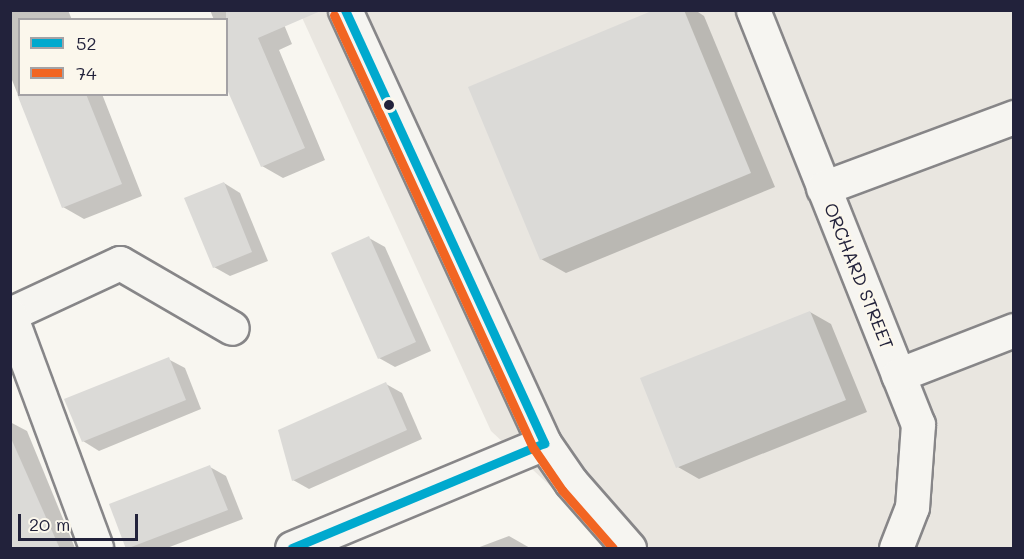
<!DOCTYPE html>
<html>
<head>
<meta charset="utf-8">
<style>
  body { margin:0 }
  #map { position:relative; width:1024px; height:559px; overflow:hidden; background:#f8f6f0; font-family:Mali,sans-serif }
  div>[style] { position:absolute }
  .built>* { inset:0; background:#e9e6e0 }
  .shadow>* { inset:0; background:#0003 }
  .building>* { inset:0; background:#dbdad7 }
  .roads { filter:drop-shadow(2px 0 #878688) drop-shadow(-2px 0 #878688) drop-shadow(0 2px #878688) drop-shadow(0 -2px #878688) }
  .minor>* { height:33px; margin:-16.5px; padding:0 16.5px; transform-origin:16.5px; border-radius:16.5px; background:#f6f5f1 }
  .bus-1>* { height:9px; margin:-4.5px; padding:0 4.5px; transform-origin:4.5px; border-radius:4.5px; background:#00a9ce }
  .bus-2>* { height:9px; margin:-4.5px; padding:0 4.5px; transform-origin:4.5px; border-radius:4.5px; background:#f26522 }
  .dots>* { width:16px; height:16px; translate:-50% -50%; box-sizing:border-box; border:3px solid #fbf7ec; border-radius:50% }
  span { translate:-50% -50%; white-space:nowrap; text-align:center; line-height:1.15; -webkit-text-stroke:4.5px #fbf7ec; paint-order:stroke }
  .street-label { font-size:18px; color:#22223b }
  .frame { position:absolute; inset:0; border:12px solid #22223b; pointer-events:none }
  .legend { position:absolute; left:18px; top:18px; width:210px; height:78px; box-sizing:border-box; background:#fbf7ec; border:2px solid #a4a2a5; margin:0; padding:8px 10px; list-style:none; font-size:18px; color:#22223b }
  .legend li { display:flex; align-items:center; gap:12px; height:30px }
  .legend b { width:30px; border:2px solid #a4a2a5 }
  .scale { position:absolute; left:18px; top:514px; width:120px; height:27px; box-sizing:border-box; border:3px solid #22223b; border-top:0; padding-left:8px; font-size:18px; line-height:21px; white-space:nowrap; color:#22223b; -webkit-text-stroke:4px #fbf7ec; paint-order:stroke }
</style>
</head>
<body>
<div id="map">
  <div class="built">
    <i style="clip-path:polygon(299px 11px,1013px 11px,1013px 548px,617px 548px,491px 431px)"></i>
  </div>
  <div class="shadow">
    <i style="clip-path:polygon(10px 10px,68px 10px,72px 20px,20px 20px,20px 94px,102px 94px,142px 196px,84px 219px,63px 207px,10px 75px)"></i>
    <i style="clip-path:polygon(210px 10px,278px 10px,292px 44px,279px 50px,325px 160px,283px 178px,262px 166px,226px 20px,214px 20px)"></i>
    <i style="clip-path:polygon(658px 10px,695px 10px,704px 16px,775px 187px,566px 273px,541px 259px)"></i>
    <i style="clip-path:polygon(224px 183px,240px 193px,268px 261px,230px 276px,214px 267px)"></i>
    <i style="clip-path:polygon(369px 238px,385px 247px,431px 351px,395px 367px,379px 358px)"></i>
    <i style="clip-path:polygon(810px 312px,831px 324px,867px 412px,699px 479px,678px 467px)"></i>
    <i style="clip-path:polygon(168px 359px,185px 368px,201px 409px,99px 451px,83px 441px)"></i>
    <i style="clip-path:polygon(386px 384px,402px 393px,422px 439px,309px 489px,293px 480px)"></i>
    <i style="clip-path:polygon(10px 422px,27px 431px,75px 548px,10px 548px)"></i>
    <i style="clip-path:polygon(210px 467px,226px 476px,243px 519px,167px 548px,128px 548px,111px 505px)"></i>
    <i style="clip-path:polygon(509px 536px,530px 548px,477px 548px)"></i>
  </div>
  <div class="building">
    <i style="clip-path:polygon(226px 10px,323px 10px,258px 38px,305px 148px,261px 167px,226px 87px)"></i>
    <i style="clip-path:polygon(654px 10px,684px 10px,751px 173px,540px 260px,468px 87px)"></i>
    <i style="clip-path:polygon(17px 94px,86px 94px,122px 184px,62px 208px)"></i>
    <i style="clip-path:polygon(224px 182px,252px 252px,213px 268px,184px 198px)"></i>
    <i style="clip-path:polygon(369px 236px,416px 342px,378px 359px,331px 253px)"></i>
    <i style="clip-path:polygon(810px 311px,846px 400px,676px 468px,640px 378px)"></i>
    <i style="clip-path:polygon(169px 357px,186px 400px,82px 442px,64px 399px)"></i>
    <i style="clip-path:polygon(386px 382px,407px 430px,292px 481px,278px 430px)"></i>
    <i style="clip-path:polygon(10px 436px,60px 549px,10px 549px)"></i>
    <i style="clip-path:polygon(210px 465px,228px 510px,126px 549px,109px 504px)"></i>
  </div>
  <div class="roads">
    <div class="minor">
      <i style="left:345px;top:10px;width:477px;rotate:65.3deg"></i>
      <i style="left:544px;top:443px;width:47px;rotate:55.3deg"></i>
      <i style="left:571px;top:482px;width:88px;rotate:48.7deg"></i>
      <i style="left:753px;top:10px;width:446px;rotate:68.3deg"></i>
      <i style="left:918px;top:424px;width:83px;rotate:94.1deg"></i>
      <i style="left:912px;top:507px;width:44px;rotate:111.3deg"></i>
      <i style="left:823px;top:188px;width:204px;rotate:-20.4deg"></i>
      <i style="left:10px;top:314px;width:121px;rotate:-24.9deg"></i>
      <i style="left:120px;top:263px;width:129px;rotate:30.1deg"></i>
      <i style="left:10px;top:315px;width:248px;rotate:69.7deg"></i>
      <i style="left:898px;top:375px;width:124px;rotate:-21.2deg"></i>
      <i style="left:292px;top:548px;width:273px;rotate:-22.6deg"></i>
    </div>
  </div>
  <div class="bus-1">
    <i style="left:345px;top:10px;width:477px;rotate:65.3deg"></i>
    <i style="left:292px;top:548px;width:273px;rotate:-22.6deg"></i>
  </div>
  <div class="bus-2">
    <i style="left:334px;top:15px;width:478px;rotate:65.3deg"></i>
    <i style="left:534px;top:449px;width:50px;rotate:55.7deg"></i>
    <i style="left:562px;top:490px;width:77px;rotate:48.7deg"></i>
  </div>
  <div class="dots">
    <i style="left:389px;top:105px;background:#22223b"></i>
  </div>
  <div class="street-label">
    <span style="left:859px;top:276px;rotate:68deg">ORCHARD STREET</span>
  </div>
  <div class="frame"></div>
  <ul class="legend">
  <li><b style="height:8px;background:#00a9ce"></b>52</li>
  <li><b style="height:8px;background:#f26522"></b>74</li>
  </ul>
  <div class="scale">20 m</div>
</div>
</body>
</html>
